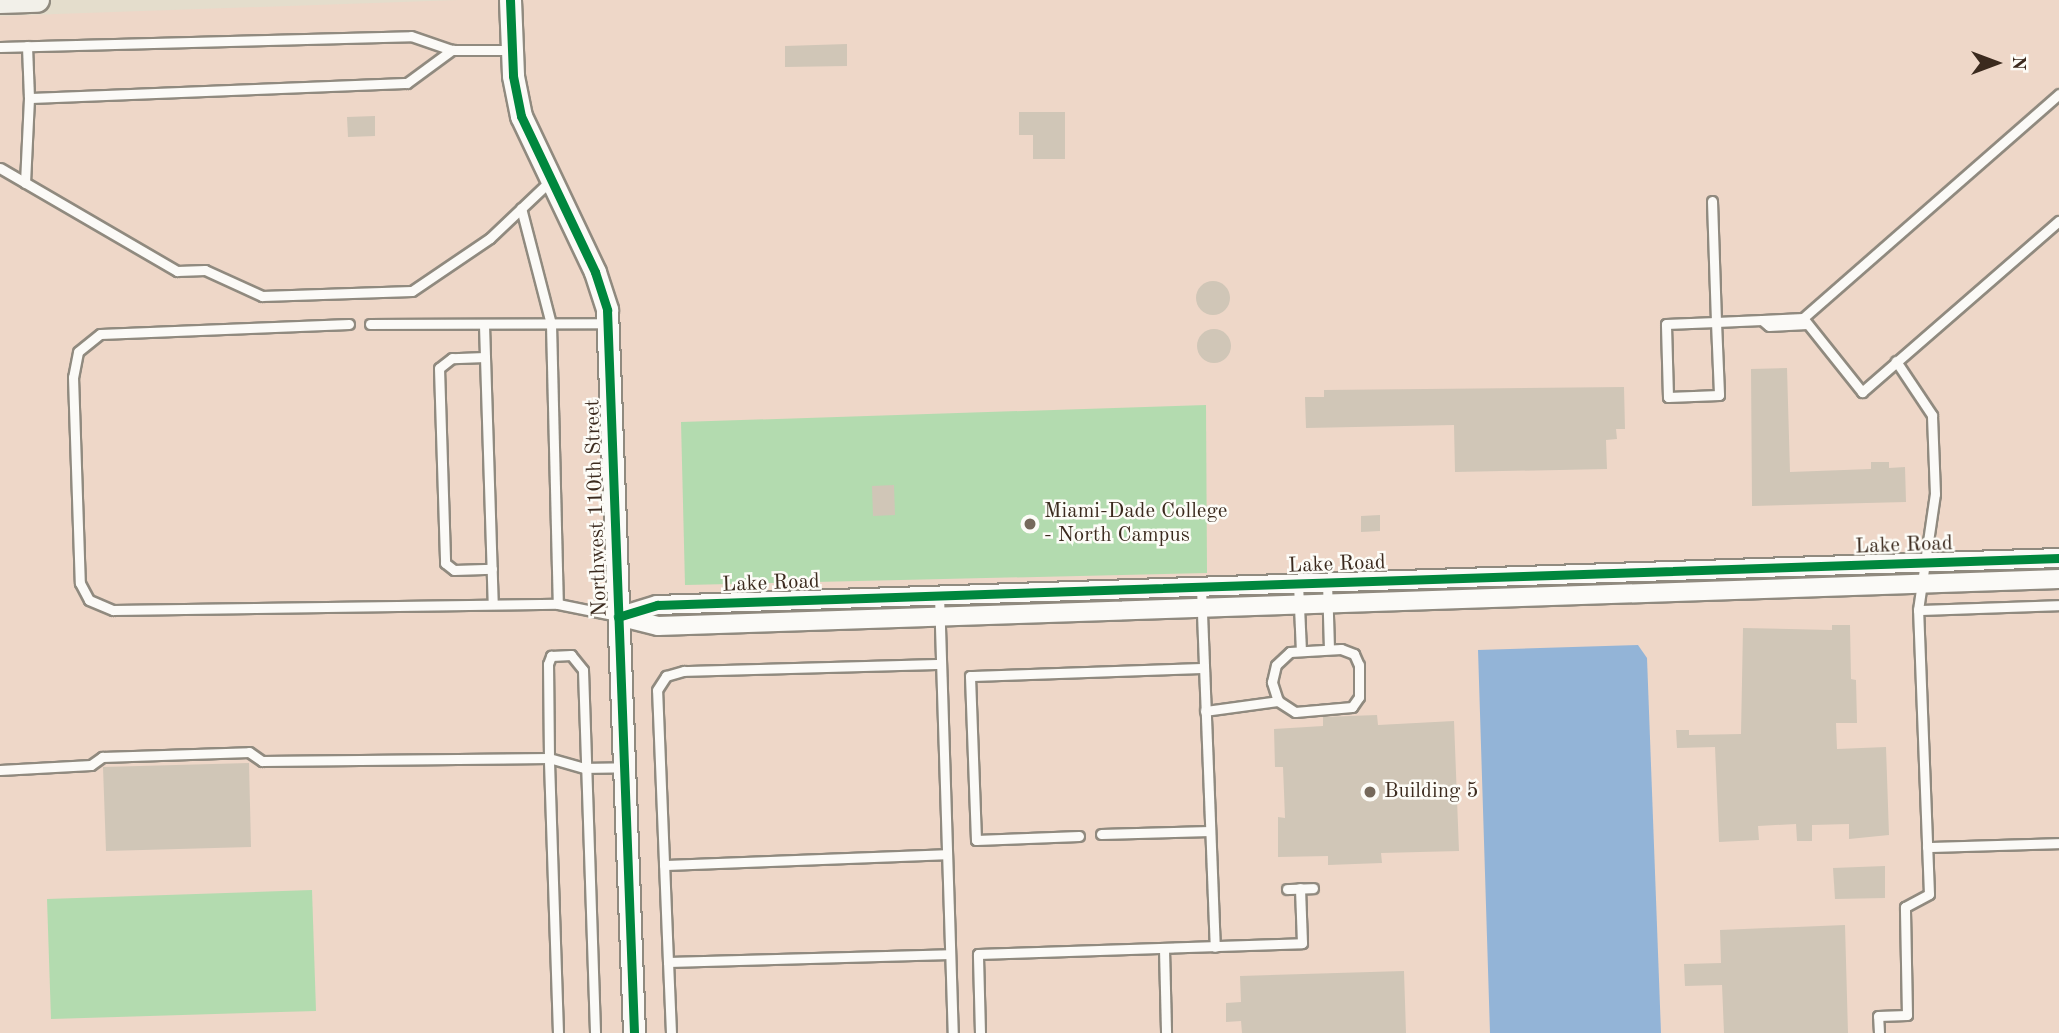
<!DOCTYPE html>
<html>
<head>
<meta charset="utf-8">
<style>
  body { margin:0 }
  #map { position:relative; width:2059px; height:1033px; overflow:hidden; background:#e4ddcc; font-family:"Old Standard TT",serif }
  div>[style] { position:absolute }
  .built>* { inset:0; background:#eed7c8 }
  .green>* { inset:0; background:#b3dbaf }
  .water>* { inset:0; background:#93b4d7 }
  .building>* { inset:0; background:#d0c6b7 }
  .round { border-radius:50% }
  .roads { filter:drop-shadow(2px 0 #908a7f) drop-shadow(-2px 0 #908a7f) drop-shadow(0 2px #908a7f) drop-shadow(0 -2px #908a7f) }
  .service>* { height:9px; margin:-4.5px; padding:0 4.5px; transform-origin:4.5px; border-radius:4.5px; background:#fbfaf7 }
  .minor>* { height:18px; margin:-9px; padding:0 9px; transform-origin:9px; border-radius:9px; background:#fbfaf7 }
  .tertiary>* { height:21px; margin:-10.5px; padding:0 10.5px; transform-origin:10.5px; border-radius:10.5px; background:#fbfaf7 }
  .secondary>* { height:24px; margin:-12px; padding:0 12px; transform-origin:12px; border-radius:12px; background:#f2f0e9 }
  .cycleway>* { height:9px; margin:-4.5px; padding:0 4.5px; transform-origin:4.5px; border-radius:4.5px; background:#00873e }
  .dots>* { width:19px; height:19px; translate:-50% -50%; box-sizing:border-box; border:4px solid #fdfcf7; border-radius:50% }
  span { translate:-50% -50%; white-space:nowrap; text-align:center; line-height:1.15; -webkit-text-stroke:5px #fdfcf7; paint-order:stroke }
  .street-label { font-size:21px; color:#3b2a1e }
  .poi-label { font-size:21px; color:#3b2a1e }
  .left { translate:0 -50%; text-align:left }
  .north { position:absolute; left:1961px; top:28px; width:70px; height:70px; -webkit-text-stroke:5px #fdfcf7; paint-order:stroke; rotate:90deg; font-size:19px; font-weight:700; line-height:28px; text-align:center; color:#3b2a1e }
  .north::after { content:''; display:block; margin:auto; width:24px; height:32px; background:#3b2a1e; clip-path:polygon(50% 0,100% 100%,50% 72%,0 100%) }
</style>
</head>
<body>
<div id="map">
  <div class="built">
    <i style="clip-path:polygon(458px 0,2059px 0,2059px 1033px,0 1033px,0 16px)"></i>
  </div>
  <div class="green">
    <i style="clip-path:polygon(1206px 405px,1207px 573px,685px 585px,681px 422px)"></i>
    <i style="clip-path:polygon(312px 890px,316px 1011px,51px 1019px,47px 899px)"></i>
  </div>
  <div class="water">
    <i style="clip-path:polygon(1638px 645px,1647px 658px,1661px 1033px,1490px 1033px,1478px 650px)"></i>
  </div>
  <div class="building">
    <i style="clip-path:polygon(847px 44px,847px 66px,785px 67px,785px 46px)"></i>
    <i style="clip-path:polygon(1019px 112px,1065px 112px,1065px 159px,1033px 159px,1033px 135px,1019px 135px)"></i>
    <i style="clip-path:polygon(375px 116px,375px 136px,348px 137px,347px 117px)"></i>
    <i class="round" style="left:1196px;top:281px;width:34px;height:34px"></i>
    <i class="round" style="left:1197px;top:329px;width:34px;height:34px"></i>
    <i style="clip-path:polygon(1787px 368px,1790px 472px,1871px 469px,1871px 462px,1889px 462px,1889px 468px,1905px 467px,1906px 502px,1752px 506px,1751px 369px)"></i>
    <i style="clip-path:polygon(1624px 387px,1625px 429px,1616px 429px,1617px 439px,1606px 440px,1607px 469px,1455px 472px,1454px 425px,1306px 428px,1305px 397px,1324px 397px,1324px 390px)"></i>
    <i style="clip-path:polygon(894px 485px,895px 515px,873px 516px,872px 486px)"></i>
    <i style="clip-path:polygon(1380px 515px,1380px 531px,1361px 532px,1361px 516px)"></i>
    <i style="clip-path:polygon(1832px 625px,1850px 625px,1851px 679px,1856px 680px,1857px 723px,1836px 723px,1837px 749px,1886px 747px,1889px 835px,1849px 839px,1849px 824px,1812px 825px,1812px 841px,1797px 841px,1796px 824px,1758px 826px,1759px 840px,1719px 842px,1715px 747px,1677px 748px,1676px 730px,1689px 730px,1689px 735px,1741px 734px,1743px 628px,1832px 630px)"></i>
    <i style="clip-path:polygon(1377px 715px,1378px 725px,1454px 721px,1459px 851px,1381px 853px,1382px 863px,1328px 865px,1328px 856px,1278px 857px,1278px 817px,1285px 818px,1283px 767px,1275px 767px,1274px 729px,1323px 726px,1323px 717px)"></i>
    <i style="clip-path:polygon(249px 763px,251px 847px,106px 851px,103px 767px)"></i>
    <i style="clip-path:polygon(1885px 866px,1885px 898px,1835px 899px,1833px 868px)"></i>
    <i style="clip-path:polygon(1845px 925px,1848px 1033px,1724px 1033px,1722px 985px,1685px 986px,1684px 964px,1721px 963px,1720px 930px)"></i>
    <i style="clip-path:polygon(1404px 971px,1406px 1033px,1242px 1033px,1241px 1021px,1226px 1022px,1226px 1003px,1241px 1002px,1240px 976px)"></i>
  </div>
  <div class="roads">
    <div class="service">
      <i style="left:27px;top:46px;width:52px;rotate:87.8deg"></i>
      <i style="left:29px;top:98px;width:378px;rotate:-2.3deg"></i>
      <i style="left:407px;top:83px;width:56px;rotate:-36.3deg"></i>
      <i style="left:0;top:47px;width:411px;rotate:-1.5deg"></i>
      <i style="left:411px;top:36px;width:43px;rotate:18.9deg"></i>
      <i style="left:452px;top:50px;width:60px"></i>
      <i style="left:2059px;top:94px;width:340px;rotate:138.8deg"></i>
      <i style="left:1803px;top:318px;width:95px;rotate:51.4deg"></i>
      <i style="left:1862px;top:392px;width:261px;rotate:-41deg"></i>
      <i style="left:0;top:168px;width:205px;rotate:30.2deg"></i>
      <i style="left:177px;top:271px;width:28px;rotate:-2deg"></i>
      <i style="left:205px;top:270px;width:63px;rotate:24.5deg"></i>
      <i style="left:262px;top:296px;width:150px;rotate:-1.9deg"></i>
      <i style="left:412px;top:291px;width:94px;rotate:-34.2deg"></i>
      <i style="left:490px;top:238px;width:83px;rotate:-43.5deg"></i>
      <i style="left:25px;top:183px;width:85px;rotate:-87.3deg"></i>
      <i style="left:1712px;top:201px;width:121px;rotate:88.1deg"></i>
      <i style="left:1716px;top:322px;width:73px;rotate:87.6deg"></i>
      <i style="left:1719px;top:395px;width:51px;rotate:177.8deg"></i>
      <i style="left:1668px;top:397px;width:73px;rotate:-91.6deg"></i>
      <i style="left:1666px;top:324px;width:50px;rotate:-2.3deg"></i>
      <i style="left:1716px;top:322px;width:46px;rotate:-2.5deg"></i>
      <i style="left:521px;top:208px;width:120px;rotate:75.5deg"></i>
      <i style="left:551px;top:324px;width:280px;rotate:88.6deg"></i>
      <i style="left:1803px;top:318px;width:41px;rotate:177.2deg"></i>
      <i style="left:1762px;top:320px;width:9px;rotate:41deg"></i>
      <i style="left:1769px;top:326px;width:38px;rotate:-3deg"></i>
      <i style="left:349px;top:324px;width:249px;rotate:177.7deg"></i>
      <i style="left:100px;top:334px;width:28px;rotate:141deg"></i>
      <i style="left:78px;top:352px;width:25px;rotate:101deg"></i>
      <i style="left:73px;top:377px;width:206px;rotate:88.1deg"></i>
      <i style="left:80px;top:583px;width:19px;rotate:62deg"></i>
      <i style="left:89px;top:600px;width:26px;rotate:23deg"></i>
      <i style="left:113px;top:610px;width:445px;rotate:-0.8deg"></i>
      <i style="left:558px;top:604px;width:60px;rotate:11.5deg"></i>
      <i style="left:370px;top:324px;width:236px;rotate:-0.2deg"></i>
      <i style="left:484px;top:325px;width:279px;rotate:88.2deg"></i>
      <i style="left:485px;top:357px;width:33px;rotate:178deg"></i>
      <i style="left:452px;top:358px;width:16px;rotate:142deg"></i>
      <i style="left:439px;top:368px;width:195px;rotate:88.2deg"></i>
      <i style="left:445px;top:563px;width:11px;rotate:38deg"></i>
      <i style="left:454px;top:570px;width:38px;rotate:-2deg"></i>
      <i style="left:1327px;top:582px;width:67px;rotate:88.3deg"></i>
      <i style="left:1298px;top:583px;width:68px;rotate:87.5deg"></i>
      <i style="left:1201px;top:587px;width:360px;rotate:87.8deg"></i>
      <i style="left:939px;top:595px;width:438px;rotate:88.2deg"></i>
      <i style="left:1918px;top:610px;width:141px;rotate:-2deg"></i>
      <i style="left:1341px;top:649px;width:14px;rotate:21deg"></i>
      <i style="left:1354px;top:654px;width:12px;rotate:66deg"></i>
      <i style="left:1359px;top:665px;width:32px;rotate:90deg"></i>
      <i style="left:1359px;top:697px;width:12px;rotate:125deg"></i>
      <i style="left:1352px;top:707px;width:57px;rotate:175deg"></i>
      <i style="left:1295px;top:712px;width:20px;rotate:-147deg"></i>
      <i style="left:1278px;top:701px;width:20px;rotate:-108deg"></i>
      <i style="left:1272px;top:682px;width:17px;rotate:-77deg"></i>
      <i style="left:1276px;top:665px;width:19px;rotate:-43deg"></i>
      <i style="left:1290px;top:652px;width:51px;rotate:-3.4deg"></i>
      <i style="left:1205px;top:711px;width:74px;rotate:-7.8deg"></i>
      <i style="left:0;top:770px;width:91px;rotate:-3.1deg"></i>
      <i style="left:91px;top:765px;width:14px;rotate:-36deg"></i>
      <i style="left:102px;top:757px;width:147px;rotate:-1.9deg"></i>
      <i style="left:249px;top:752px;width:16px;rotate:35deg"></i>
      <i style="left:262px;top:761px;width:287px;rotate:-0.6deg"></i>
      <i style="left:549px;top:758px;width:94px;rotate:-90.6deg"></i>
      <i style="left:548px;top:664px;width:9px;rotate:-69deg"></i>
      <i style="left:551px;top:656px;width:20px;rotate:-3deg"></i>
      <i style="left:571px;top:655px;width:19px;rotate:51deg"></i>
      <i style="left:583px;top:670px;width:363px;rotate:88.1deg"></i>
      <i style="left:1101px;top:834px;width:109px;rotate:-1.6deg"></i>
      <i style="left:1079px;top:836px;width:103px;rotate:177.8deg"></i>
      <i style="left:976px;top:840px;width:164px;rotate:-92.1deg"></i>
      <i style="left:970px;top:676px;width:234px;rotate:-2deg"></i>
      <i style="left:1927px;top:847px;width:132px;rotate:-1.7deg"></i>
      <i style="left:664px;top:865px;width:283px;rotate:-2.2deg"></i>
      <i style="left:1287px;top:889px;width:26px;rotate:-2deg"></i>
      <i style="left:1164px;top:949px;width:84px;rotate:88.6deg"></i>
      <i style="left:668px;top:962px;width:272px;rotate:-92.3deg"></i>
      <i style="left:657px;top:690px;width:17px;rotate:-57deg"></i>
      <i style="left:666px;top:676px;width:19px;rotate:-16deg"></i>
      <i style="left:684px;top:671px;width:257px;rotate:-1.6deg"></i>
      <i style="left:558px;top:1033px;width:275px;rotate:-91.9deg"></i>
      <i style="left:549px;top:758px;width:37px;rotate:16deg"></i>
      <i style="left:585px;top:768px;width:39px;rotate:-1deg"></i>
      <i style="left:671px;top:1033px;width:71px;rotate:-92.4deg"></i>
      <i style="left:668px;top:962px;width:282px;rotate:-1.6deg"></i>
      <i style="left:980px;top:1033px;width:79px;rotate:-91.5deg"></i>
      <i style="left:978px;top:954px;width:324px;rotate:-1.9deg"></i>
      <i style="left:1302px;top:943px;width:55px;rotate:-92.1deg"></i>
      <i style="left:1879px;top:1033px;width:17px;rotate:-93deg"></i>
      <i style="left:1878px;top:1016px;width:29px;rotate:-2deg"></i>
      <i style="left:1907px;top:1015px;width:108px;rotate:-91.1deg"></i>
      <i style="left:1905px;top:907px;width:27px;rotate:-28deg"></i>
      <i style="left:1929px;top:894px;width:284px;rotate:-92.2deg"></i>
      <i style="left:1918px;top:610px;width:117px;rotate:-81.7deg"></i>
      <i style="left:1935px;top:494px;width:79px;rotate:-92.2deg"></i>
      <i style="left:1932px;top:415px;width:65px;rotate:-123.7deg"></i>
    </div>
    <div class="minor">
      <i style="left:618px;top:617px;width:41px;rotate:-17.1deg"></i>
      <i style="left:657px;top:605px;width:1403px;rotate:-1.92deg"></i>
      <i style="left:622px;top:617px;width:37px;rotate:14deg"></i>
      <i style="left:658px;top:626px;width:1402px;rotate:-1.92deg"></i>
    </div>
    <div class="tertiary">
      <i style="left:510px;top:0;width:76px;rotate:87.7deg"></i>
      <i style="left:513px;top:76px;width:41px;rotate:78.7deg"></i>
      <i style="left:521px;top:116px;width:173px;rotate:64.6deg"></i>
      <i style="left:595px;top:272px;width:40px;rotate:72deg"></i>
      <i style="left:607px;top:310px;width:724px;rotate:87.86deg"></i>
    </div>
    <div class="secondary">
      <i style="left:0;top:1px;width:37px;rotate:-2deg"></i>
    </div>
  </div>
  <div class="cycleway">
    <i style="left:510px;top:0;width:76px;rotate:87.7deg"></i>
    <i style="left:513px;top:76px;width:41px;rotate:78.7deg"></i>
    <i style="left:521px;top:116px;width:173px;rotate:64.6deg"></i>
    <i style="left:595px;top:272px;width:40px;rotate:72deg"></i>
    <i style="left:607px;top:310px;width:724px;rotate:87.86deg"></i>
    <i style="left:618px;top:617px;width:41px;rotate:-17.1deg"></i>
    <i style="left:657px;top:605px;width:1403px;rotate:-1.92deg"></i>
  </div>
  <div class="dots">
    <i style="left:1030px;top:524px;background:#76695b"></i>
    <i style="left:1370px;top:792px;background:#76695b"></i>
  </div>
  <div class="street-label">
    <span style="left:597px;top:508px;rotate:-92deg">Northwest 110th Street</span>
    <span style="left:1904px;top:546px;rotate:-2deg">Lake Road</span>
    <span style="left:1337px;top:565px;rotate:-2deg">Lake Road</span>
    <span style="left:771px;top:584px;rotate:-2deg">Lake Road</span>
  </div>
  <div class="poi-label">
    <span class="left" style="left:1044px;top:524px">Miami-Dade College<br>- North Campus</span>
    <span class="left" style="left:1384px;top:792px">Building 5</span>
  </div>
  <div class="north">N</div>
</div>
</body>
</html>
